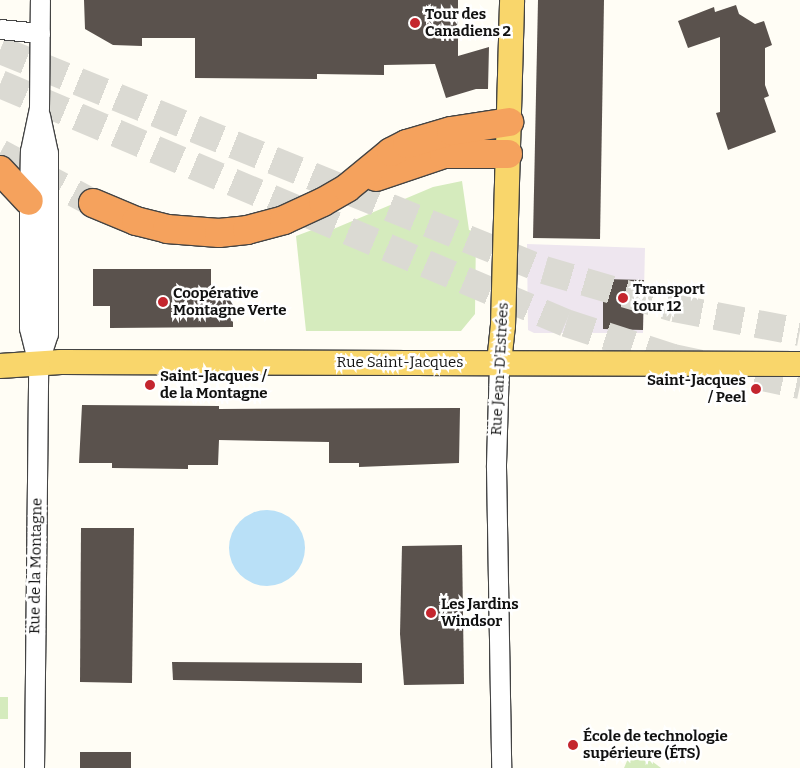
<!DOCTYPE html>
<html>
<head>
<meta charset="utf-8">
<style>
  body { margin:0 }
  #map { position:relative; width:800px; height:768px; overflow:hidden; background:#fffdf5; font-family:Bitter,serif }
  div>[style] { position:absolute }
  .industrial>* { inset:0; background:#eee6ef }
  .green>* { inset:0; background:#d5ebbd }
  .water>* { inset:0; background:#b9e0f7 }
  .round { border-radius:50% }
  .building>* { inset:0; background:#5a524d }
  .highway-tunnel>* { height:28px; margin-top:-14px; transform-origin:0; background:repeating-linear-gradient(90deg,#dbdad3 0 28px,transparent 0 42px) }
  .roads { filter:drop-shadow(1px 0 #444) drop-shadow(-1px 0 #444) drop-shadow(0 1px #444) drop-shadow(0 -1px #444) }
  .minor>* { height:19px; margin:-9.5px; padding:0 9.5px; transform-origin:9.5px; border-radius:9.5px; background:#fff }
  .major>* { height:24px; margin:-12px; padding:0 12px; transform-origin:12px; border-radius:12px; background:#f9d66b }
  .highway>* { height:28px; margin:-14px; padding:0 14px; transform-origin:14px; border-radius:14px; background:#f5a25d }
  .dots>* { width:14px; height:14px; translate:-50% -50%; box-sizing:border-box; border:2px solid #fff; border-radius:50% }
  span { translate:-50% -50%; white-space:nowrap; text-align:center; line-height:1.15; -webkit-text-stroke:5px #fff; paint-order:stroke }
  .poi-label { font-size:15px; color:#111; font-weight:700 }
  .left { translate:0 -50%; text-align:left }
  .right { translate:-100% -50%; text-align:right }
  .street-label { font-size:15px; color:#111 }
</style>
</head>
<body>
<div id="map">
  <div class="industrial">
    <i style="clip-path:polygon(527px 244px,645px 248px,643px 333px,534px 333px,528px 330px)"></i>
  </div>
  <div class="green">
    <i style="clip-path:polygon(462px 181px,469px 230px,476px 232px,475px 314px,461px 331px,306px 331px,296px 236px,312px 230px,331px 230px,433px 187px)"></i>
    <i style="clip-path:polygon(0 697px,8px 697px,8px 719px,0 719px)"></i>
    <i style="clip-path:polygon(630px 754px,653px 762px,661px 768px,624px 768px)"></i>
  </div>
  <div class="water">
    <i class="round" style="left:229px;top:510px;width:76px;height:76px"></i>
  </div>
  <div class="building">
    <i style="clip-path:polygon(84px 0,458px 0,458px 56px,489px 47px,488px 89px,476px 89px,446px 98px,435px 64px,384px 65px,384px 75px,317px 74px,317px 79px,195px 78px,195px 38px,142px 38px,142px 46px,113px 45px,85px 29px)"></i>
    <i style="clip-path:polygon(538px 0,604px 0,600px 239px,533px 238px)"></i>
    <i style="clip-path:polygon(736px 5px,739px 14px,755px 24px,764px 21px,772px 45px,765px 48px,765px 85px,769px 96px,764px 98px,776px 132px,728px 150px,716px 113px,720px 112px,720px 37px,688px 48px,678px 21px,714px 7px,715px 12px)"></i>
    <i style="clip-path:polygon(93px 269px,211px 269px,211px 289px,233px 289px,233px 327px,110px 328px,110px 306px,93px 306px)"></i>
    <i style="clip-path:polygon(603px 279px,644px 280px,643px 330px,603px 329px)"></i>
    <i style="clip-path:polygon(82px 405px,219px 406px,219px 409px,460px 408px,459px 463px,359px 467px,359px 463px,329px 463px,329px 442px,219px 440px,218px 465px,188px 465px,188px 469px,112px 468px,112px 463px,79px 463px)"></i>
    <i style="clip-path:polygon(81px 528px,134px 528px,132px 683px,80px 682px)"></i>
    <i style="clip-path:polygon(462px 545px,464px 684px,404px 685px,400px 634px,402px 546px)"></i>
    <i style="clip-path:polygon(172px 662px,362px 663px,362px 683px,173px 680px)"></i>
    <i style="clip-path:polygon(80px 752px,131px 752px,131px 768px,80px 768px)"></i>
  </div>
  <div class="highway-tunnel">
    <i style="left:0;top:50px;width:587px;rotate:22.02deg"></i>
    <i style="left:544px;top:270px;width:135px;rotate:16.3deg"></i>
    <i style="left:674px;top:308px;width:128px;rotate:10.8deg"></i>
    <i style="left:0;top:84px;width:614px;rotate:22.89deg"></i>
    <i style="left:566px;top:323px;width:113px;rotate:18.1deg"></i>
    <i style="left:673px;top:358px;width:130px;rotate:12deg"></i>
    <i style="left:0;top:153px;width:106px;rotate:28.3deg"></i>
  </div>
  <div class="roads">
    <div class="minor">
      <i style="left:0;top:29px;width:40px;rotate:5.7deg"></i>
      <i style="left:499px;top:363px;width:104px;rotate:91.7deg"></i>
      <i style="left:496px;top:467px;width:301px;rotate:89deg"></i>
      <i style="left:38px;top:364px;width:32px;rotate:-72deg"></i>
      <i style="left:48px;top:334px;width:181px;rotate:-90deg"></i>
      <i style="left:48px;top:153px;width:39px;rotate:-102deg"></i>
      <i style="left:34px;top:768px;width:404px;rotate:-89.4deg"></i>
      <i style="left:38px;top:364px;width:37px;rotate:-104deg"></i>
      <i style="left:29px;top:328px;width:127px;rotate:-90deg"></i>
      <i style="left:29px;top:201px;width:50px;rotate:-88.9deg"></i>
      <i style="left:30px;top:151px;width:44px;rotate:-78.2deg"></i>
      <i style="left:39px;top:108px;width:108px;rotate:-89.5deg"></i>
    </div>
    <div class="major">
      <i style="left:499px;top:363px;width:37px;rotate:-84deg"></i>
      <i style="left:503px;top:326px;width:326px;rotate:-88.4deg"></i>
      <i style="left:0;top:366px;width:61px;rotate:-3.8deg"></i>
      <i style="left:61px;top:362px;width:739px;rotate:0.16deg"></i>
    </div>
    <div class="highway">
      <i style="left:0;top:170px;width:42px;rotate:46.9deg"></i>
      <i style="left:376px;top:177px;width:72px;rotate:-18.7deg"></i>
      <i style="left:444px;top:154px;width:64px"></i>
      <i style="left:93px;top:203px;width:47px;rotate:22.7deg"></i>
      <i style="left:136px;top:221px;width:32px;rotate:14deg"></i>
      <i style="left:167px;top:229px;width:52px;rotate:4.4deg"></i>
      <i style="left:219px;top:233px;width:28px;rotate:-6deg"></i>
      <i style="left:247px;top:230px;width:38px;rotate:-15deg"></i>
      <i style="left:284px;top:220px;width:43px;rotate:-24.8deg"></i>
      <i style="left:323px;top:202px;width:28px;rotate:-30deg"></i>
      <i style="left:347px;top:188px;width:57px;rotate:-39.3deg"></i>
      <i style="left:391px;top:152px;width:18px;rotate:-27deg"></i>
      <i style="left:407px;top:144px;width:46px;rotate:-16.5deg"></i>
      <i style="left:451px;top:131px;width:59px;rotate:-8.8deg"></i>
    </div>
  </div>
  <div class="dots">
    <i style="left:415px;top:23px;background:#c4262e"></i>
    <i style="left:623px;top:298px;background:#c4262e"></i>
    <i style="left:163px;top:302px;background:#c4262e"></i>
    <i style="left:150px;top:385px;background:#c4262e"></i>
    <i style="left:756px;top:389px;background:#c4262e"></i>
    <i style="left:431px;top:613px;background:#c4262e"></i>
    <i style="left:573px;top:745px;background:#c4262e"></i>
  </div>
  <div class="poi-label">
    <span class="left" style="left:425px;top:23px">Tour des<br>Canadiens 2</span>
    <span class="left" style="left:633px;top:298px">Transport<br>tour 12</span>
    <span class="left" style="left:173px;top:302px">Coopérative<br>Montagne Verte</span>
    <span class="left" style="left:160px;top:385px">Saint-Jacques /<br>de la Montagne</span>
    <span class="right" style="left:746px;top:389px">Saint-Jacques<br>/ Peel</span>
    <span class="left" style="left:441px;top:613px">Les Jardins<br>Windsor</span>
    <span class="left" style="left:583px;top:745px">École de technologie<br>supérieure (ÉTS)</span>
  </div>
  <div class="street-label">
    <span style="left:400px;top:363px">Rue Saint-Jacques</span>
    <span style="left:500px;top:369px;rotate:-87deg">Rue Jean-D'Estrées</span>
    <span style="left:36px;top:566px;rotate:-89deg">Rue de la Montagne</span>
  </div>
</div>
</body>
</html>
